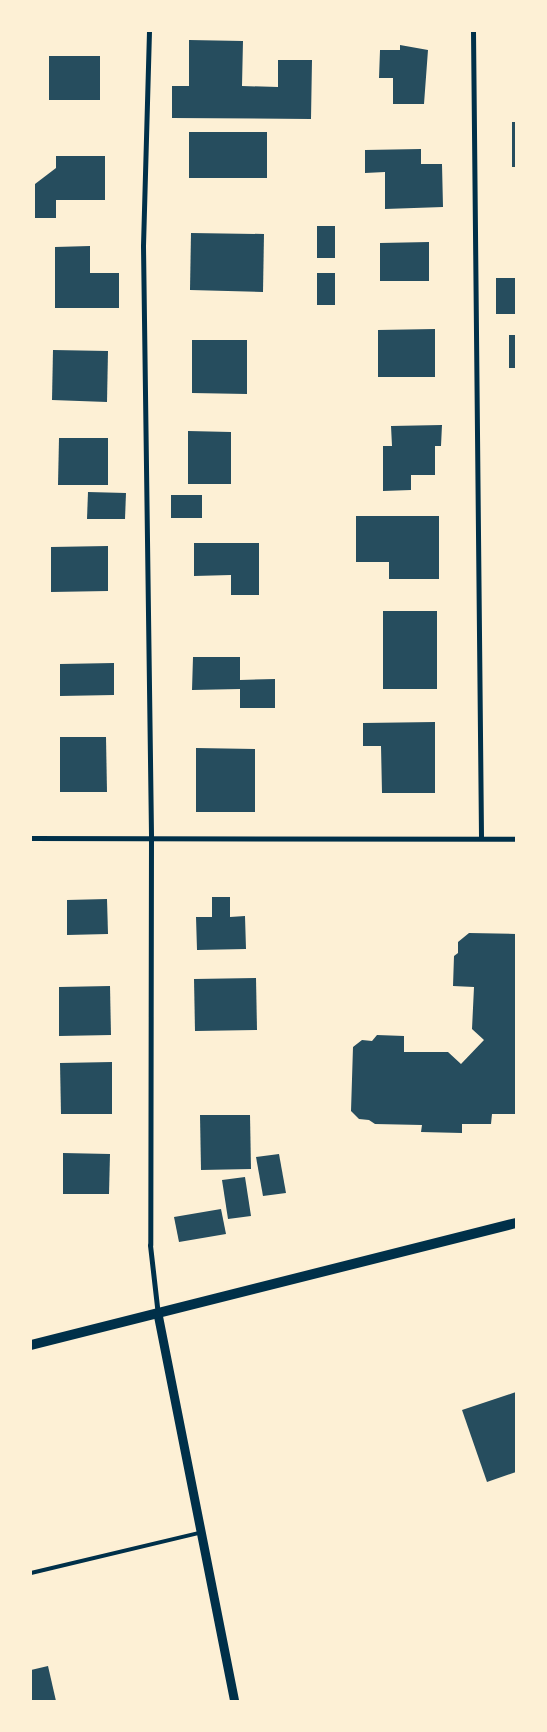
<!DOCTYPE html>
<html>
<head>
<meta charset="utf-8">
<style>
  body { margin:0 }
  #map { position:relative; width:547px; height:1732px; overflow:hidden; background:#fdf0d5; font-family:"Roboto Serif",serif }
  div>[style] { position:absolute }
  .building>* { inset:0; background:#264d5e }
  .service>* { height:4px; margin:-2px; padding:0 2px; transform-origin:2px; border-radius:2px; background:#003049 }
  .minor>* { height:5px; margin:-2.5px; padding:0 2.5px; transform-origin:2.5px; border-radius:2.5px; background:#003049 }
  .tertiary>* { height:9px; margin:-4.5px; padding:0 4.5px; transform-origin:4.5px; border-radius:4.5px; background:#003049 }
  .secondary>* { height:10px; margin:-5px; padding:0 5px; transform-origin:5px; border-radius:5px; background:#003049 }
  span { translate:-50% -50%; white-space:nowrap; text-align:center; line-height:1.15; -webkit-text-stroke:4.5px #fdf0d5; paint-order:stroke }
  .frame { position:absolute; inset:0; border:32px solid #fdf0d5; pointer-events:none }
</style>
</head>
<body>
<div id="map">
  <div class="building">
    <i style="clip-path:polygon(189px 40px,243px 41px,242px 86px,278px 87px,278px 60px,312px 60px,311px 119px,172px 118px,172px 86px,189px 86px)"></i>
    <i style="clip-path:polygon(400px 45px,428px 50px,424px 104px,393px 104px,393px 78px,379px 78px,380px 50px,400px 50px)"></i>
    <i style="clip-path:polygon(49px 56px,100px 56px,100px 100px,49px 100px)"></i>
    <i style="clip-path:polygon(512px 122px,516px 122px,516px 167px,512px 167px)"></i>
    <i style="clip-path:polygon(189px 132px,267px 132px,267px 178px,189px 178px)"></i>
    <i style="clip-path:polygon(421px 149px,421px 164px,442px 164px,443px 207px,385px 209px,385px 172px,365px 173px,365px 150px)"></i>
    <i style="clip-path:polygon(56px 156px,105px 156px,105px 200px,56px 200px,56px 218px,35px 218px,35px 184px,56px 168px)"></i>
    <i style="clip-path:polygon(317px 226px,335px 226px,335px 258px,317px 258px)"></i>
    <i style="clip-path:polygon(191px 233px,264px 234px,263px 292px,190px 290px)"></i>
    <i style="clip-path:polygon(429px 242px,429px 281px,380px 281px,380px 243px)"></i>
    <i style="clip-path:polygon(90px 246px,90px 273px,119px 273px,119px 308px,55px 308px,55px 247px)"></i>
    <i style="clip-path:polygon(317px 273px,335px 273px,335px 305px,317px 305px)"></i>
    <i style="clip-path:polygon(496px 278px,516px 278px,516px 314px,496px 314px)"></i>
    <i style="clip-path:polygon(435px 329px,435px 377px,378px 377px,378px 330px)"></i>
    <i style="clip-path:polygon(509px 335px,516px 335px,516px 368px,509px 368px)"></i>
    <i style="clip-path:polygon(192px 340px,247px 340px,247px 394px,192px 393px)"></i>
    <i style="clip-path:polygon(53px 350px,108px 351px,107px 402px,52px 400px)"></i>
    <i style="clip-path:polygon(442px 425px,441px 446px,435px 446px,435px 475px,411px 475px,411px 490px,383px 491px,383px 446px,392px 446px,391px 426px)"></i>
    <i style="clip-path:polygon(188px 431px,231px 432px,231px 484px,188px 484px)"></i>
    <i style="clip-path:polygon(59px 438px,108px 438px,108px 485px,58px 485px)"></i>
    <i style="clip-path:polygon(88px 492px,126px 493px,125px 519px,87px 519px)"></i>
    <i style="clip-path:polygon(171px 495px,202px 495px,202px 518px,171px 518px)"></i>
    <i style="clip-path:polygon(356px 516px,439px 516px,439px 579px,389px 579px,389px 562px,356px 562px)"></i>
    <i style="clip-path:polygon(194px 543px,259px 543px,259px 595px,231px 595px,231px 575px,194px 576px)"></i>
    <i style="clip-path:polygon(108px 546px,108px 591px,51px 592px,51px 547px)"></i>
    <i style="clip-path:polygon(383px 611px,437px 611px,437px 689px,383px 689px)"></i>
    <i style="clip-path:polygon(193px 657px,240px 657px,240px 680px,275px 679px,275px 708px,240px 708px,240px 689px,192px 690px)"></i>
    <i style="clip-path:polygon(114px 663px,114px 695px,60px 696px,60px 664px)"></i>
    <i style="clip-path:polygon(435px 722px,435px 793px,382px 793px,381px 746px,363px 746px,363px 723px)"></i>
    <i style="clip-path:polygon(60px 737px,106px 737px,107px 792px,60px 792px)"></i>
    <i style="clip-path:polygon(196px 748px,255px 749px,255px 812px,196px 812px)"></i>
    <i style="clip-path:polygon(212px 897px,230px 897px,230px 917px,245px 916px,246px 949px,197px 950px,196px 917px,212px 917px)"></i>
    <i style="clip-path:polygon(107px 899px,108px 934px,67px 935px,67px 900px)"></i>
    <i style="clip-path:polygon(469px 933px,516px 934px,516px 1114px,492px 1114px,491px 1124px,462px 1124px,462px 1133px,421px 1132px,422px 1125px,375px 1124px,369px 1120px,359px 1119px,351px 1111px,353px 1047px,362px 1040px,372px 1041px,377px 1035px,404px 1036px,404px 1052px,448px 1052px,461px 1064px,484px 1040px,472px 1029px,474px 987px,453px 986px,454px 956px,458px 953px,458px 942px)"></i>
    <i style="clip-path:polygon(256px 978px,257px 1030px,195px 1031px,194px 979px)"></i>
    <i style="clip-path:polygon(110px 986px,111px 1035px,59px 1036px,59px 987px)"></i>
    <i style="clip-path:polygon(112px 1062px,112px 1114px,61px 1114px,60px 1063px)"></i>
    <i style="clip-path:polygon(200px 1115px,250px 1115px,251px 1169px,201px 1170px)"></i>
    <i style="clip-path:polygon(63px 1153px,110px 1154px,109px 1194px,63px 1194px)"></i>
    <i style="clip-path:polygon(279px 1154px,286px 1193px,263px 1196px,256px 1157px)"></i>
    <i style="clip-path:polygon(245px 1177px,251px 1216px,228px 1219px,222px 1180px)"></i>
    <i style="clip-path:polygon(221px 1209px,226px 1234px,179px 1242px,174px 1217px)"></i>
    <i style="clip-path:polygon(516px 1392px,516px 1472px,487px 1482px,462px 1410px)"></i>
    <i style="clip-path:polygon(48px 1666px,56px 1701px,31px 1701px,31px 1670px)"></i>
  </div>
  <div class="service">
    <i style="left:31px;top:1573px;width:173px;rotate:-13.4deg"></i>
  </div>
  <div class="minor">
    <i style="left:149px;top:31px;width:215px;rotate:91.6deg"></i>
    <i style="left:143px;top:246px;width:591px;rotate:89.22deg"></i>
    <i style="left:151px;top:837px;width:408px;rotate:90.1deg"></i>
    <i style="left:150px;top:1245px;width:70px;rotate:83.5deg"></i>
    <i style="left:473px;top:31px;width:807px;rotate:89.43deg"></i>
    <i style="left:31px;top:838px;width:485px;rotate:0.1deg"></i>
  </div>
  <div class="tertiary">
    <i style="left:158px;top:1316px;width:392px;rotate:78.8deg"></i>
  </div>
  <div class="secondary">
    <i style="left:31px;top:1345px;width:500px;rotate:-14.12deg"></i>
  </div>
  <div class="frame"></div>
</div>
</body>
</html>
